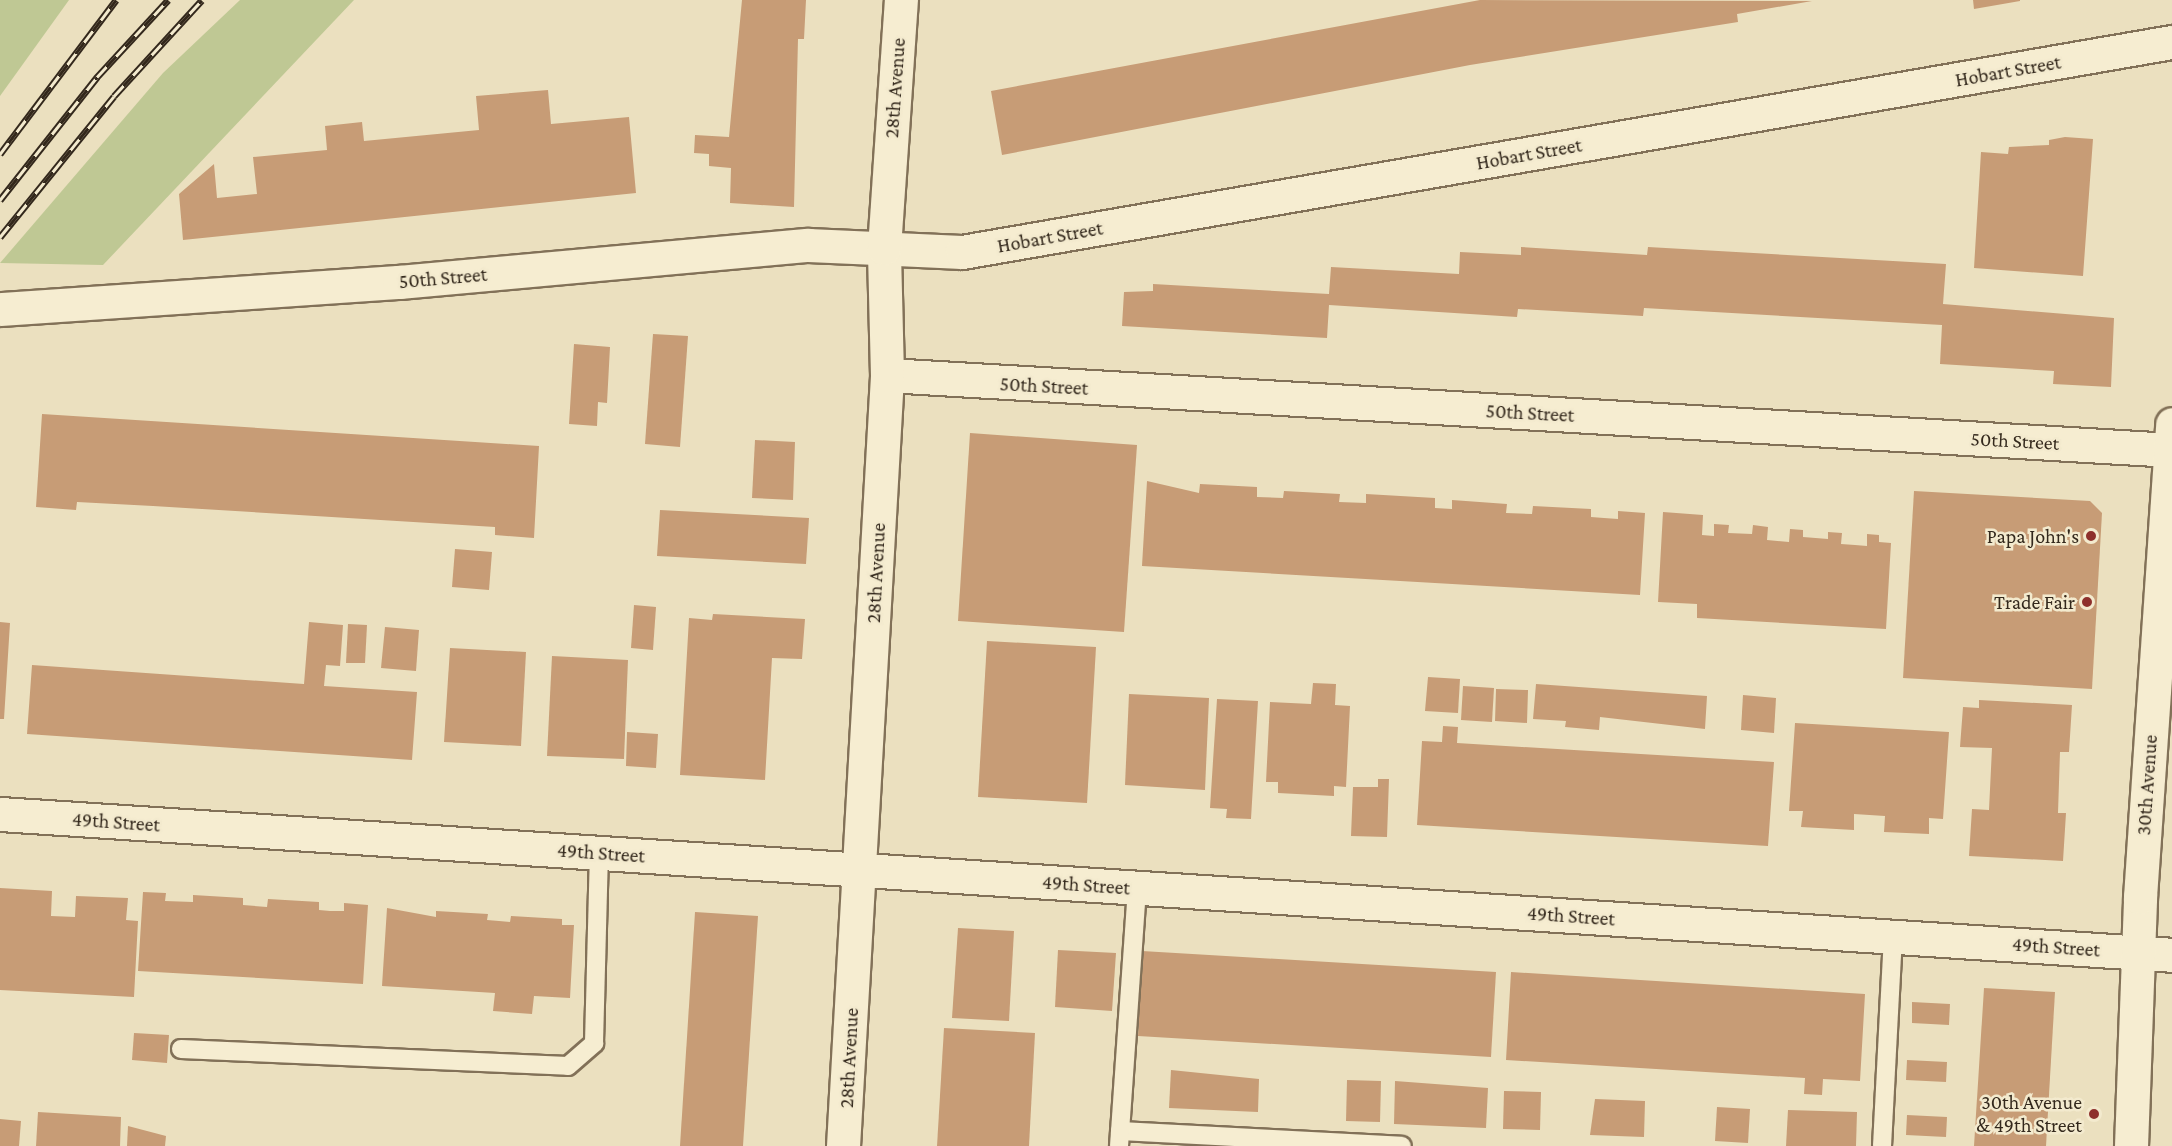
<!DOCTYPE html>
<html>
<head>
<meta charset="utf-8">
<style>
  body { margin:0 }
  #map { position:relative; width:2172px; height:1146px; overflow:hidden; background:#ebe0bf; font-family:"Crimson Pro",serif }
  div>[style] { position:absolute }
  .green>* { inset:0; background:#bfc894 }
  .building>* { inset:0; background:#c79c76 }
  .roads { filter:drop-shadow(2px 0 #827158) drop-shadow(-2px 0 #827158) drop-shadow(0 2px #827158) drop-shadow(0 -2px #827158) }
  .service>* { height:18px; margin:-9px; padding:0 9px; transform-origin:9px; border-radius:9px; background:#f6edd1 }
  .minor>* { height:33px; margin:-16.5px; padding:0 16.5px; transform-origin:16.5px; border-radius:16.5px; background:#f6edd1 }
  .rail>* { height:7px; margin-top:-3.5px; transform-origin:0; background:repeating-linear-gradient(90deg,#f3eace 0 14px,#33281c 0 28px); box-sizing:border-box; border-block:2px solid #33281c }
  .dots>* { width:16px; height:16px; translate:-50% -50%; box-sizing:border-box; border:3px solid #f3eace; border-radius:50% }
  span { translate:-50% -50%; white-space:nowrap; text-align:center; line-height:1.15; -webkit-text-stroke:5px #f3eace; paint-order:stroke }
  .street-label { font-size:20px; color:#33281c }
  .poi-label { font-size:20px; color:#33281c }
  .right { translate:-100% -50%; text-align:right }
</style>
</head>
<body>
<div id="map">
  <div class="green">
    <i style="clip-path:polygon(0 0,69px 0,0 96px)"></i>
    <i style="clip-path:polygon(240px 0,354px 0,103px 265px,0 263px,163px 73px)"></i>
  </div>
  <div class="building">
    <i style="clip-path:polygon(742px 0,806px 0,804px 39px,798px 39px,794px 207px,730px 203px,731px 168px,709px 166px,709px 154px,694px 153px,695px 135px,729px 137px)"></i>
    <i style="clip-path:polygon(1480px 0,1812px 1px,1737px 14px,1738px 22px,1470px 65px,1002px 155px,991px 91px)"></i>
    <i style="clip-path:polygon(1973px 0,2020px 0,2020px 1px,1974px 9px)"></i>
    <i style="clip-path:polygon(548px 90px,551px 124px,629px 117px,636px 193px,183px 240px,179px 194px,214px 164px,217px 198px,257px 194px,253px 157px,327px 150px,325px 126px,362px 122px,364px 141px,479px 130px,476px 96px)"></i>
    <i style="clip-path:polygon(2065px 137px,2093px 139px,2083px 276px,1974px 268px,1981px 152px,2008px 154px,2009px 147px,2049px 145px,2049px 140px)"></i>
    <i style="clip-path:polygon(1521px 247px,1647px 255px,1648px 247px,1946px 264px,1943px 304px,2114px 318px,2111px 387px,2053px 384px,2054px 371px,1940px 364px,1942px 325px,1644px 308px,1643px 316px,1518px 309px,1517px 317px,1329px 305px,1327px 338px,1122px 326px,1124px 292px,1153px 291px,1153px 284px,1329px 294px,1331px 267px,1459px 274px,1460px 252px,1521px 255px)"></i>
    <i style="clip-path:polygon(653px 334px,688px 336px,680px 447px,645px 444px)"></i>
    <i style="clip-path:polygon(574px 344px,610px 347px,607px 403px,598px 402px,597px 426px,569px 424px)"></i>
    <i style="clip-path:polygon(42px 414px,539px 446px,534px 538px,495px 535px,495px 527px,153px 506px,77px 502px,76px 510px,36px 507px)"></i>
    <i style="clip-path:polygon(970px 433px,1137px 445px,1124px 632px,958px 621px)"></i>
    <i style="clip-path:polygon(755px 440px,795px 442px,793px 500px,752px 498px)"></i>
    <i style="clip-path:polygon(1147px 481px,1199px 493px,1200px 484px,1257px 487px,1257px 497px,1283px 498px,1284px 491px,1340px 494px,1339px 502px,1366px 503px,1366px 494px,1435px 498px,1435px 508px,1452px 509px,1452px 500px,1507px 504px,1506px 513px,1532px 514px,1533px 506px,1591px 509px,1591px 517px,1604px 518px,1618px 519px,1618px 511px,1645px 513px,1640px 595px,1142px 566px)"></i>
    <i style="clip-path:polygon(1914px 491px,2090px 501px,2102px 513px,2092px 689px,1903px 678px)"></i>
    <i style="clip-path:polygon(660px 510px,809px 518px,806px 564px,657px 556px)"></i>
    <i style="clip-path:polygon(1663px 512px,1703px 515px,1702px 535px,1714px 536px,1714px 524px,1729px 525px,1728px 533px,1752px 534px,1753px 525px,1768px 527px,1767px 540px,1789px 542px,1790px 529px,1803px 530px,1803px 537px,1828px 539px,1828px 532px,1842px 533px,1841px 544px,1855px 545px,1867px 546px,1867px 534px,1879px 535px,1879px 542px,1891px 543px,1886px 629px,1697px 618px,1697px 604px,1658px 602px)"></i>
    <i style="clip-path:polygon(455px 549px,492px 552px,489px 590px,452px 587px)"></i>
    <i style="clip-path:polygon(634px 605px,656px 607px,653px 650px,631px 648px)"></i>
    <i style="clip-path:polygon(713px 614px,805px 619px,802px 659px,772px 658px,765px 780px,680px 775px,689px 618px,712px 620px)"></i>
    <i style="clip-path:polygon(0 622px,10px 623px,4px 719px,0 719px)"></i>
    <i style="clip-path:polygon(309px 622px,343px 625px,340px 666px,326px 665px,324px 686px,417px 692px,412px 760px,27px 734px,32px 665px,304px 684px)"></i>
    <i style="clip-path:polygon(348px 624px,367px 625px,365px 663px,346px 663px)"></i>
    <i style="clip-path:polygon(385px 627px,419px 630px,416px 671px,381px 668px)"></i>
    <i style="clip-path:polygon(987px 641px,1096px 647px,1087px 803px,978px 797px)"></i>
    <i style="clip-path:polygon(450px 648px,526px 652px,521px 746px,444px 742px)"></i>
    <i style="clip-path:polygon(552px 656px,628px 660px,624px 759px,547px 756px)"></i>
    <i style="clip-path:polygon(1428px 677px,1460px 679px,1458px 713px,1425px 711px)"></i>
    <i style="clip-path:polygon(1313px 683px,1336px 684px,1335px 705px,1350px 706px,1346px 787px,1334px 786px,1334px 796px,1278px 793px,1278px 782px,1266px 782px,1270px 702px,1311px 704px)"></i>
    <i style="clip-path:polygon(1536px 684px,1707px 696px,1705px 729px,1600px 717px,1599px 730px,1565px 727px,1566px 721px,1533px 719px)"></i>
    <i style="clip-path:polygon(1463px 686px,1494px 688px,1492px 722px,1461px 720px)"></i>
    <i style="clip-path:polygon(1496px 689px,1528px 690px,1527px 723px,1495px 721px)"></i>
    <i style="clip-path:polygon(1129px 694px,1209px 698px,1205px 790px,1125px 785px)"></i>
    <i style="clip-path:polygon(1743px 695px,1776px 698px,1774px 733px,1741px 730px)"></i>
    <i style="clip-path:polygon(1217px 699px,1258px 701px,1251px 819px,1226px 818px,1227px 809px,1210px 808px)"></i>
    <i style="clip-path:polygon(1979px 700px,2072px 705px,2069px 752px,2060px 752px,2058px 813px,2066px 813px,2063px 861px,1969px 856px,1972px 809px,1989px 810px,1992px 748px,1960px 747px,1963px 707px,1979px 708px)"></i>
    <i style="clip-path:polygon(1795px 723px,1949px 732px,1943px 819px,1929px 818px,1929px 834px,1884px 832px,1885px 816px,1854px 814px,1854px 830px,1801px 827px,1803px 811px,1789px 811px)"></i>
    <i style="clip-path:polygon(1443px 726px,1458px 727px,1457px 743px,1774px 762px,1768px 846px,1417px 825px,1422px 741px,1442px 742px)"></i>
    <i style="clip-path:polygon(627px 732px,658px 734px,656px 768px,626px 766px)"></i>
    <i style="clip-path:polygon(1378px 779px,1389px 779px,1387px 837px,1351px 836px,1353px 787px,1378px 787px)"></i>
    <i style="clip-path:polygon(0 888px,52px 891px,51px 916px,75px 917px,76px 896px,128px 898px,126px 920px,138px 921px,134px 997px,0 990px)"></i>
    <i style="clip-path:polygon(143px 892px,166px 893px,165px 901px,193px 902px,193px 895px,243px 898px,243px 905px,267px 907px,268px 899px,319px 902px,319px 910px,330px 911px,344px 911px,344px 903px,368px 905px,363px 984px,138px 971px)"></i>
    <i style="clip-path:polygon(387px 908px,436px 917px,436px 911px,488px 914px,487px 920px,499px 921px,510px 922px,511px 916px,562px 919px,562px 925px,574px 925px,570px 998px,534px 996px,532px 1014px,493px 1011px,495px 993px,382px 986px)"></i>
    <i style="clip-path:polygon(695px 912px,758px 916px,743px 1146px,680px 1146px)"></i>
    <i style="clip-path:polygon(958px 928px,1014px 931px,1009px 1021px,952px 1018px)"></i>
    <i style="clip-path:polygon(1058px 950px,1116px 953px,1112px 1011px,1055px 1007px)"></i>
    <i style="clip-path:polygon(1142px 951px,1496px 972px,1491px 1057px,1138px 1036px)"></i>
    <i style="clip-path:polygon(1511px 972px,1865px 994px,1860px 1081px,1823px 1079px,1822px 1095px,1804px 1094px,1805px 1078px,1506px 1060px)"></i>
    <i style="clip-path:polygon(1984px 988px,2055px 992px,2046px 1146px,1974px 1146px)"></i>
    <i style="clip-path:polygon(1912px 1002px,1950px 1004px,1949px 1025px,1912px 1023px)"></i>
    <i style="clip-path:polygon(944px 1028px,1035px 1033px,1029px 1146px,937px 1146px)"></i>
    <i style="clip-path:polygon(134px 1033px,169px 1035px,167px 1063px,132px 1060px)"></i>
    <i style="clip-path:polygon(1907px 1060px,1947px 1062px,1946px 1082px,1906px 1080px)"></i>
    <i style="clip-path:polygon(1171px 1070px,1259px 1079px,1258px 1112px,1169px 1108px)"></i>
    <i style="clip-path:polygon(1347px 1080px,1381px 1081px,1380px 1122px,1346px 1121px)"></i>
    <i style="clip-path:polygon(1395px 1081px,1488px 1088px,1486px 1128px,1394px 1124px)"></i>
    <i style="clip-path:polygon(1504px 1091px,1541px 1092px,1540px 1130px,1503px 1129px)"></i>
    <i style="clip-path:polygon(1595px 1099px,1645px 1101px,1644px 1137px,1590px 1135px)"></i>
    <i style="clip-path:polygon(1717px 1107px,1750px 1109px,1748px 1143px,1715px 1141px)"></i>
    <i style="clip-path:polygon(1788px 1110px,1857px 1112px,1856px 1146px,1786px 1146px)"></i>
    <i style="clip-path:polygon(38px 1112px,121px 1117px,120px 1146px,36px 1146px)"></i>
    <i style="clip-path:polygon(1907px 1115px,1947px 1117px,1946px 1137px,1906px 1135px)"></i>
    <i style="clip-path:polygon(0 1119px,21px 1121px,19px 1146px,0 1146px)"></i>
    <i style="clip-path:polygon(128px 1126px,166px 1136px,165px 1146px,127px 1146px)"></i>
  </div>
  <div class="roads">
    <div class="service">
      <i style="left:181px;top:1049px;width:387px;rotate:2.5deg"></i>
      <i style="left:568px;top:1066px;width:35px;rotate:-41deg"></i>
      <i style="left:594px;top:1043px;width:190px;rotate:-88.5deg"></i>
      <i style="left:1120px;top:1131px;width:282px;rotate:3deg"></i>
      <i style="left:1119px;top:1146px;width:259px;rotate:-86deg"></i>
      <i style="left:1882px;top:1146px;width:209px;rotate:-87deg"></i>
    </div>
    <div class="minor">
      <i style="left:0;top:309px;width:400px;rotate:-3.9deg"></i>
      <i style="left:399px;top:282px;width:411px;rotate:-5.2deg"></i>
      <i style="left:808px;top:245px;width:154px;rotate:2.6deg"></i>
      <i style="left:962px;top:252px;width:1228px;rotate:-9.85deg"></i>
      <i style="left:887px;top:375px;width:1287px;rotate:3.34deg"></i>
      <i style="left:0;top:814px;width:2177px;rotate:3.71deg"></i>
      <i style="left:843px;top:1146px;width:772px;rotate:-86.73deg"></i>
      <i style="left:887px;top:375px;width:127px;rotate:-91.4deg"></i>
      <i style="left:884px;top:248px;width:249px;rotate:-86.1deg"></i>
      <i style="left:2131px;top:1146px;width:249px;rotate:-87.9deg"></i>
      <i style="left:2140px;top:897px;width:474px;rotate:-86.1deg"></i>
    </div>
  </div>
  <div class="rail">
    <i style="left:0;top:154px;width:193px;rotate:-53deg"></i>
    <i style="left:0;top:200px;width:157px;rotate:-51.7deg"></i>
    <i style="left:97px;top:77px;width:105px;rotate:-47.3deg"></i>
    <i style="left:0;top:237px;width:181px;rotate:-51deg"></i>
    <i style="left:114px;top:96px;width:130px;rotate:-47.5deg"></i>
  </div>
  <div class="dots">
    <i style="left:2091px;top:536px;background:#8e302c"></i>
    <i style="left:2087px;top:602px;background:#8e302c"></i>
    <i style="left:2094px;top:1114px;background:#8e302c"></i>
  </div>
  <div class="street-label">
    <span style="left:2008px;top:71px;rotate:-10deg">Hobart Street</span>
    <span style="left:895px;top:88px;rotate:-86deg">28th Avenue</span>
    <span style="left:1529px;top:154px;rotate:-10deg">Hobart Street</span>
    <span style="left:1050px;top:237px;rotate:-10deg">Hobart Street</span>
    <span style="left:443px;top:278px;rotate:-5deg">50th Street</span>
    <span style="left:1044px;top:386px;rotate:3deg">50th Street</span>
    <span style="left:1530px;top:413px;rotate:3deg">50th Street</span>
    <span style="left:2015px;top:441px;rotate:3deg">50th Street</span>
    <span style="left:876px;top:573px;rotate:-87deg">28th Avenue</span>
    <span style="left:2147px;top:785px;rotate:-86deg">30th Avenue</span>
    <span style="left:116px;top:822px;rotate:4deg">49th Street</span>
    <span style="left:601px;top:853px;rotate:4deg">49th Street</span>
    <span style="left:1086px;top:885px;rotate:4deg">49th Street</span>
    <span style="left:1571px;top:916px;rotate:4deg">49th Street</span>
    <span style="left:2056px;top:947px;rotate:4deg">49th Street</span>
    <span style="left:849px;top:1058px;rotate:-87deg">28th Avenue</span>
  </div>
  <div class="poi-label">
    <span class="right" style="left:2079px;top:536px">Papa John's</span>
    <span class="right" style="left:2075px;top:602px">Trade Fair</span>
    <span class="right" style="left:2082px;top:1114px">30th Avenue<br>&amp; 49th Street</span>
  </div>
</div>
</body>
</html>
